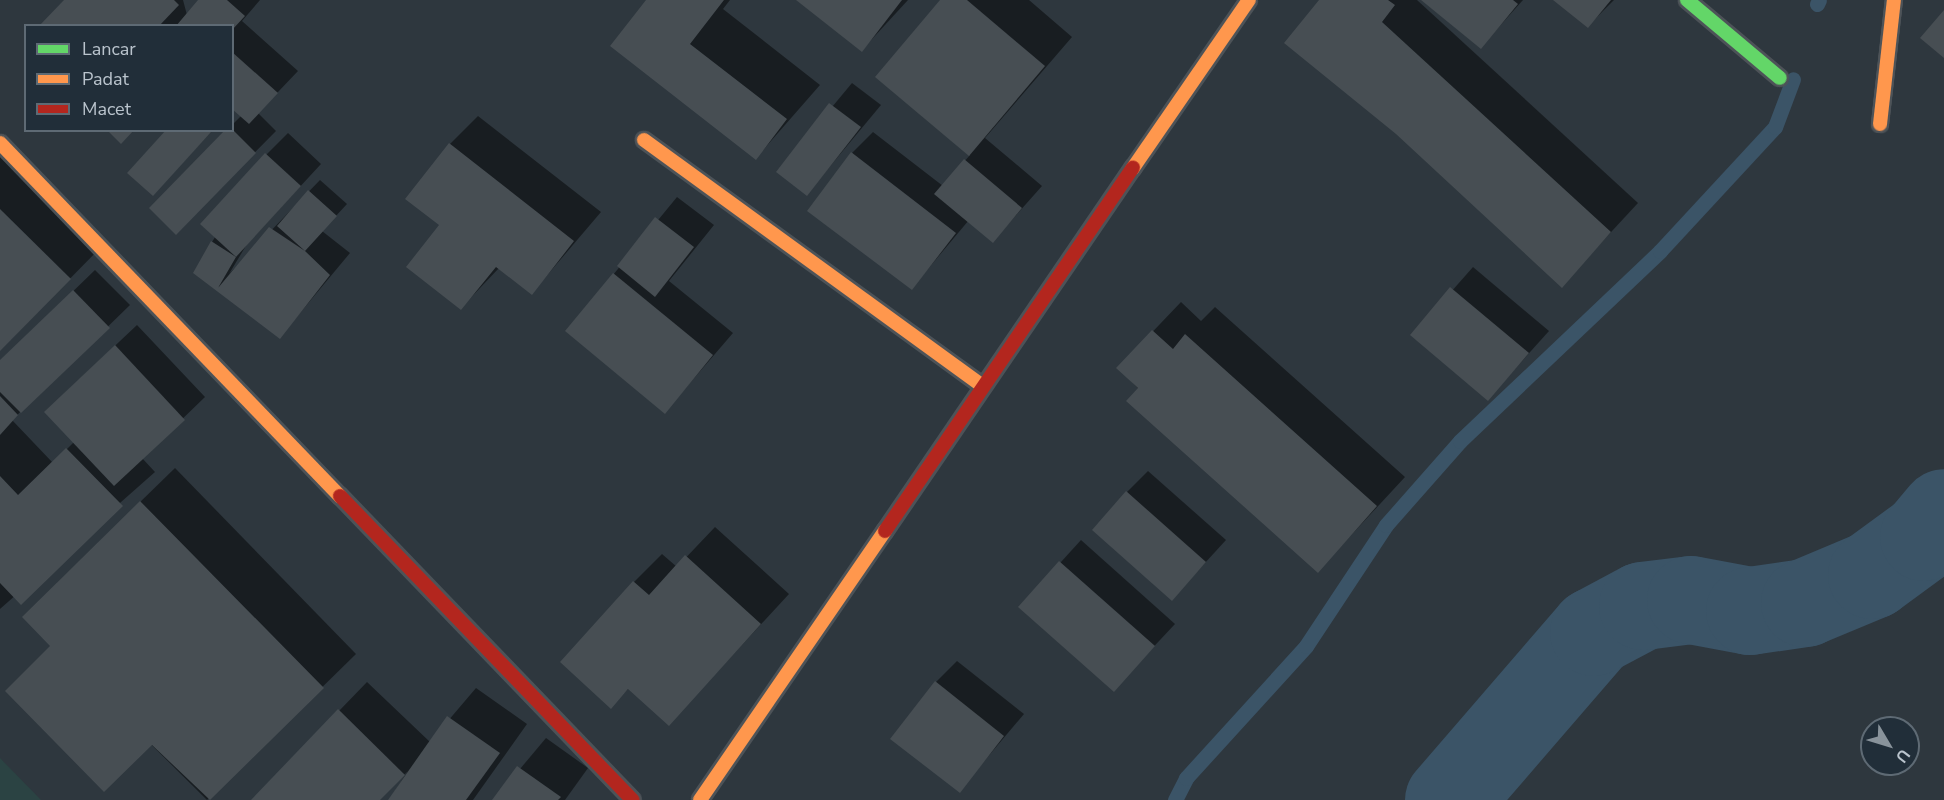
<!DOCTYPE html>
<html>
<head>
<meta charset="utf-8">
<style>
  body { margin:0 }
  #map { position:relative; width:1944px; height:800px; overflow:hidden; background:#2e373e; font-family:"Nunito Sans",sans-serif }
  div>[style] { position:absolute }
  .green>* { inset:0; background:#2b4343 }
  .shadow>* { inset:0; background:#0007 }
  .stream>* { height:15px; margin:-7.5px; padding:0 7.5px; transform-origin:7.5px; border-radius:7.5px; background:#3b5467 }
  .river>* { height:88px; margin:-44px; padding:0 44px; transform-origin:44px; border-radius:44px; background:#3b5467 }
  .building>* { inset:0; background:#474e53 }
  .roads { filter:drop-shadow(2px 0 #4d5358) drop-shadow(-2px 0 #4d5358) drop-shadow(0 2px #4d5358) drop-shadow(0 -2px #4d5358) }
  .fast>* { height:14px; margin:-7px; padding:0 7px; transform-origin:7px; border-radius:7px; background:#63d668 }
  .slow>* { height:14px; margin:-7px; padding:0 7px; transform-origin:7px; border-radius:7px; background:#ff974d }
  .jam>* { height:14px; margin:-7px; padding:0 7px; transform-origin:7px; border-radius:7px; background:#b3261e }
  span { translate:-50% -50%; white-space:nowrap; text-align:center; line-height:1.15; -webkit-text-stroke:4.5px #212e39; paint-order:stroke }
  .legend { position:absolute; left:24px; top:24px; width:210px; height:108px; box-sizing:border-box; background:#212e39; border:2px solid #5e6a74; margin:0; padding:8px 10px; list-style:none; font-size:18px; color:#bac4cd }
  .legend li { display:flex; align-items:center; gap:12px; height:30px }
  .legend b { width:30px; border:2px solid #5e6a74 }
  .north { position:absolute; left:1860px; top:716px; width:60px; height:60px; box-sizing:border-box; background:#212e39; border:2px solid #5e6a74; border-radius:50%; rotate:128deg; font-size:16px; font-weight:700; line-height:24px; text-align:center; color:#bac4cd }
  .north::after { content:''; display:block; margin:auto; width:21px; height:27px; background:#89939b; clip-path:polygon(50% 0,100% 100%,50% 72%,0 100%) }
</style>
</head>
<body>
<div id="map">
  <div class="green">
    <i style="clip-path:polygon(0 758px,41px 800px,0 800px)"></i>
  </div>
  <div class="shadow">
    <i style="clip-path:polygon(66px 0,183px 0,187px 15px,200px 0,260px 0,242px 21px,298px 71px,258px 113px,276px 131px,197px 211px,232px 125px,242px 115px,232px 109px,232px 26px,41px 26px)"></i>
    <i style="clip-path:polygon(648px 0,730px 0,723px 9px,820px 85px,756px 158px)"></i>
    <i style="clip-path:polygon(798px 0,908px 0,862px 50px)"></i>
    <i style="clip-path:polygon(942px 0,1029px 0,1072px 37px,985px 138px,1042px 186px,993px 241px,969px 220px,912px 288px,852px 153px,873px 132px,943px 186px,970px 155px)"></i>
    <i style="clip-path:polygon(1321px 0,1417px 0,1638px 203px,1561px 286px)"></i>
    <i style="clip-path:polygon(1423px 0,1523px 0,1481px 47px)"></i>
    <i style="clip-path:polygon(1555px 0,1614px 0,1588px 26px)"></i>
    <i style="clip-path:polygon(852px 83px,881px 105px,807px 194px,778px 172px)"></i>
    <i style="clip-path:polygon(478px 116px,601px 212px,532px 293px,499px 268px,461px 308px,442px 225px,450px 144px)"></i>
    <i style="clip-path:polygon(168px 130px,213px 130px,153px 194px)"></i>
    <i style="clip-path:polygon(288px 133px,321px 164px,247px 244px,229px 274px,320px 180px,347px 204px,322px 231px,350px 253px,280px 337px,218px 286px,212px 242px,267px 154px)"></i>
    <i style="clip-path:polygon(0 144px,104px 244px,0 350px)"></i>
    <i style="clip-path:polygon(677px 197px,714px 225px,669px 281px,733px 333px,665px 412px,567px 331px)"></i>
    <i style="clip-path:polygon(1473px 267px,1549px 331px,1488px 399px,1413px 335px)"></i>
    <i style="clip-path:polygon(95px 270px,130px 305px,12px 420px,53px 463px,74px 442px,67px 391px,137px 325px,205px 397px,142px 458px,155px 472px,0 609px,0 362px)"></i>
    <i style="clip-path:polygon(1181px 302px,1201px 321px,1215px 307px,1405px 477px,1318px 571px,1118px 368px)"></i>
    <i style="clip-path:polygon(175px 468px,356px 654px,207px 800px,52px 646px,57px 583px)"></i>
    <i style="clip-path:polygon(1148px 471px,1226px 540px,1172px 599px,1127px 492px)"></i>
    <i style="clip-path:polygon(715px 527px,789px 594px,669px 724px,629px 688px,611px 707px,634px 582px,662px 554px,677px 567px)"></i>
    <i style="clip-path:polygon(1081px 540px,1175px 624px,1114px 689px,1020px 607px)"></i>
    <i style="clip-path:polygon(957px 661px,1024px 714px,959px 791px,936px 682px)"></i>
    <i style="clip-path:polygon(367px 682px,430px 742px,476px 688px,527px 724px,473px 800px,389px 800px,408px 771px,379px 800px,253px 800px)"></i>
    <i style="clip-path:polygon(546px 738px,588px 768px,565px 800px,494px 800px)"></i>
  </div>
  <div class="stream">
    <i style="left:1817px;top:4px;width:4px;rotate:-63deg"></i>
    <i style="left:1175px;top:800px;width:25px;rotate:-63deg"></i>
    <i style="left:1186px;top:778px;width:178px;rotate:-47.7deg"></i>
    <i style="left:1306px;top:646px;width:145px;rotate:-56.5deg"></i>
    <i style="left:1386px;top:525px;width:112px;rotate:-48.6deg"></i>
    <i style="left:1460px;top:441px;width:276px;rotate:-43.5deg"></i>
    <i style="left:1660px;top:251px;width:169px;rotate:-47.2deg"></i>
    <i style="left:1775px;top:127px;width:51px;rotate:-69.4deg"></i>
  </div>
  <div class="river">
    <i style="left:1449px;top:800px;width:222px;rotate:-49.2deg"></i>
    <i style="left:1594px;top:632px;width:55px;rotate:-28deg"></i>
    <i style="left:1643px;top:606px;width:48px;rotate:-7.1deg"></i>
    <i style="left:1691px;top:600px;width:60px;rotate:10.6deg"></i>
    <i style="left:1750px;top:611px;width:56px;rotate:-8.3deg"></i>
    <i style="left:1805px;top:603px;width:73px;rotate:-22.7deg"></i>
    <i style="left:1872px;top:575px;width:64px;rotate:-36.2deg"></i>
    <i style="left:1924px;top:537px;width:31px;rotate:-50deg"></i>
  </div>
  <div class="building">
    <i style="clip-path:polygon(64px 0,174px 0,179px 5px,159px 26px,39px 26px)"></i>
    <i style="clip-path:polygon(198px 0,227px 0,245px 16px,232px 30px,232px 26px,176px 26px)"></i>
    <i style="clip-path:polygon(646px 0,724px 0,690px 44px,787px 119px,756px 160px,610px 46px)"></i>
    <i style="clip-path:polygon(796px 0,902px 0,862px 52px)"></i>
    <i style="clip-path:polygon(940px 0,967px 0,1045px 66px,969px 156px,875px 77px)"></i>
    <i style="clip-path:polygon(1319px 0,1388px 0,1395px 5px,1382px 22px,1611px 232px,1562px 288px,1396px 134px,1284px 43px)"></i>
    <i style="clip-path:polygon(1421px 0,1513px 0,1518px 4px,1481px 49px)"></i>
    <i style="clip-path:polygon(1553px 0,1611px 0,1588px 28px)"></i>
    <i style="clip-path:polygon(1944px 10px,1944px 58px,1920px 38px)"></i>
    <i style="clip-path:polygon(232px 52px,278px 93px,249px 124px,232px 109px)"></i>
    <i style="clip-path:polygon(829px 103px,861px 127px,807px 196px,776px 172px)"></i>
    <i style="clip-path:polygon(107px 130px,134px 130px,121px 144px)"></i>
    <i style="clip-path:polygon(166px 130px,213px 130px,153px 196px,127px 173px)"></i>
    <i style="clip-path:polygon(225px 130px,233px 130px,256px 153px,176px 235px,149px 208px)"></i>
    <i style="clip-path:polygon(449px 143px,574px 241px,532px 295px,496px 267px,461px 310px,406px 267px,439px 225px,405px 199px)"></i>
    <i style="clip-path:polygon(851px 152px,956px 233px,912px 290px,807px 211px)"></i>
    <i style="clip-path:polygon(265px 153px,301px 186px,236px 257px,200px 224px)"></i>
    <i style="clip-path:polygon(964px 159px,1022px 208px,993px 243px,934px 194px)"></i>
    <i style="clip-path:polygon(308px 190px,337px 216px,305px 251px,330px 275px,280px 339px,193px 273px,211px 241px,236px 257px,218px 288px,269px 227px,305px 251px,277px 226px)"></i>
    <i style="clip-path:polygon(0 209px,71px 279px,0 351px)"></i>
    <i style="clip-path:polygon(655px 217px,694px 247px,655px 297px,617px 266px)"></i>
    <i style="clip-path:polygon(613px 273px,713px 355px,665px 414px,565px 331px)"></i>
    <i style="clip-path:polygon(1450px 287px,1529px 353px,1488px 401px,1410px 335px)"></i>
    <i style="clip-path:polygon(73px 290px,110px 328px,21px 413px,0 392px,0 360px)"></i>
    <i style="clip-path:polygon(1152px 330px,1173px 349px,1185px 334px,1377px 506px,1318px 573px,1126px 401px,1138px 388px,1116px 368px)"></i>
    <i style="clip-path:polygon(115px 345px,185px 420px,114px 486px,44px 412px)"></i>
    <i style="clip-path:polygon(0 396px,18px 415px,0 435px)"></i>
    <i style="clip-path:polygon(66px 448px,123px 506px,21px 605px,0 583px,0 476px,18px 495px)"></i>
    <i style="clip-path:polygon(1126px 491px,1206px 562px,1172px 601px,1092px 530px)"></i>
    <i style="clip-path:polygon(140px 501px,324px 688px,210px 800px,152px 745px,104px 792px,5px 691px,50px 646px,22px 617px)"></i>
    <i style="clip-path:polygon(685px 555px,761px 624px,669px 726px,628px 689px,611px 709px,560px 662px,633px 581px,649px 595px)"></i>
    <i style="clip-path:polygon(1059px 561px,1155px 646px,1114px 692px,1018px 607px)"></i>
    <i style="clip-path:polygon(935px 681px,1004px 736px,960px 793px,890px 739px)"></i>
    <i style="clip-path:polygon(338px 709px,405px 775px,380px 800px,251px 800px)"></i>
    <i style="clip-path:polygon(447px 716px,500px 753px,466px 800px,388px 800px)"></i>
    <i style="clip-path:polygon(517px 766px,561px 797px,558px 800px,492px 800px)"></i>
  </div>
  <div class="roads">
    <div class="fast">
      <i style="left:1687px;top:0;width:121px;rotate:40deg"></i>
    </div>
    <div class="slow">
      <i style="left:1880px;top:124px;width:125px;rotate:-83.6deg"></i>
      <i style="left:644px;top:140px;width:417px;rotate:36deg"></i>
      <i style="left:0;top:143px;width:490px;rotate:46.1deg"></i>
      <i style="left:1133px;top:168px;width:204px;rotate:-55.4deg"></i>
      <i style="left:700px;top:800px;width:326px;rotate:-55.5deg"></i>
    </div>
    <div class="jam">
      <i style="left:340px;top:496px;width:422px;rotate:46.1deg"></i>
      <i style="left:885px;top:531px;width:440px;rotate:-55.7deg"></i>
    </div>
  </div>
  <ul class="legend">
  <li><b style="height:8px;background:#63d668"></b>Lancar</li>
  <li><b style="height:8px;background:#ff974d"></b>Padat</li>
  <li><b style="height:8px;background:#b3261e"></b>Macet</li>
  </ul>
  <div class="north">U</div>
</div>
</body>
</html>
